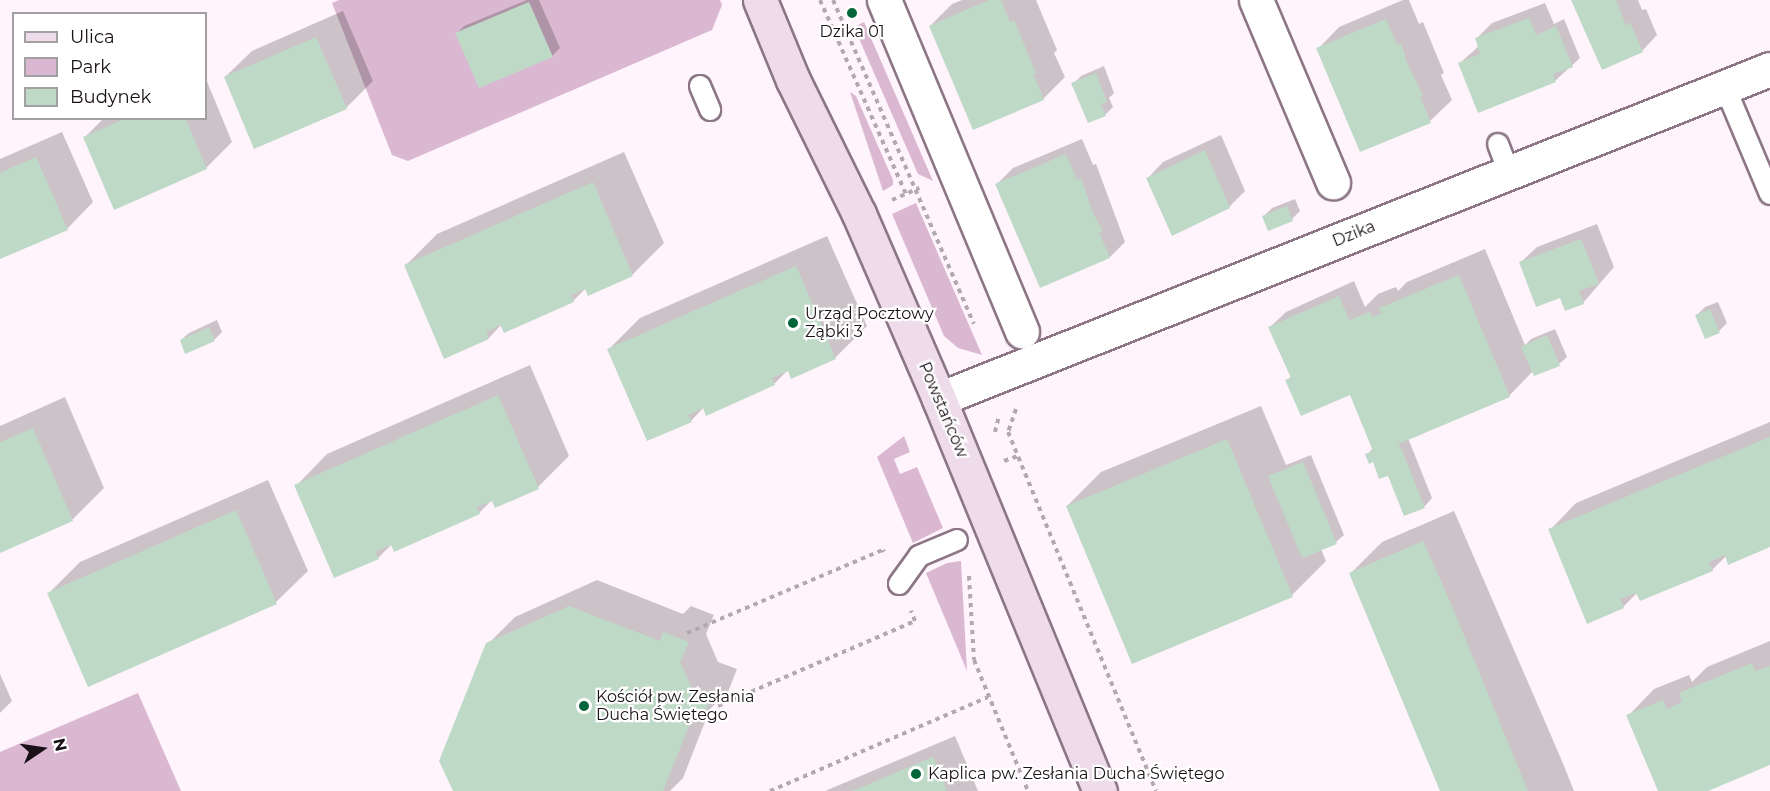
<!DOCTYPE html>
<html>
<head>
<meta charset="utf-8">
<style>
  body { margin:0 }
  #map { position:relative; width:1770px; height:791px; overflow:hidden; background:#fff4fc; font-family:Montserrat,sans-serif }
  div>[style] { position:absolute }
  .green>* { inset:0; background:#dbb8d1 }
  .shadow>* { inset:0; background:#0003 }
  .building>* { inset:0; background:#bfd9c7 }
  .path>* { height:4px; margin-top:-2px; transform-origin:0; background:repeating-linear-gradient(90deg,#b2a8af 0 4.5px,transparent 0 9px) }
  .roads { filter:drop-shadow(2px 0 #8c7686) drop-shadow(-2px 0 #8c7686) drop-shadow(0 2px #8c7686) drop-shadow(0 -2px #8c7686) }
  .lane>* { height:20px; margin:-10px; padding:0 10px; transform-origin:10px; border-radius:10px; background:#fff }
  .street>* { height:33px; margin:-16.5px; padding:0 16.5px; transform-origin:16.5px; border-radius:16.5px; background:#fff }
  .secondary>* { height:33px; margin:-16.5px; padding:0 16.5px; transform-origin:16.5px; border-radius:16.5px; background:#efdceb }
  .dots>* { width:16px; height:16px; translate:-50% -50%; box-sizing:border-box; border:3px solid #fff; border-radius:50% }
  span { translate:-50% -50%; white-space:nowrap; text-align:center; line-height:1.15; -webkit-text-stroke:4.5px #fff; paint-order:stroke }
  .poi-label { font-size:16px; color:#191117 }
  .left { translate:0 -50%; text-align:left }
  .street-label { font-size:16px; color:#191117 }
  .legend { position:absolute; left:12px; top:12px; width:195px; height:108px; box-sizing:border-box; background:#fff; border:2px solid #a3a0a2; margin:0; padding:8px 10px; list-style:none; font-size:18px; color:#191117 }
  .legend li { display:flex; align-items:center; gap:12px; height:30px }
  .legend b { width:30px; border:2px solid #a3a0a2 }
  .north { position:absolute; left:12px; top:719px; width:60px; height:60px; -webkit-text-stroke:4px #fff; paint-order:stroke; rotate:77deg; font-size:16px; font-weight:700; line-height:24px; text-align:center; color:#191117 }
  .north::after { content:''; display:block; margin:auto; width:21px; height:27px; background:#191117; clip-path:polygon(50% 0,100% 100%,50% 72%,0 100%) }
</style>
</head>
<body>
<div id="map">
  <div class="green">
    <i style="clip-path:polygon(339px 0,720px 0,722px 5px,712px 30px,408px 161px,392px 155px,332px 3px)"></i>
    <i style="clip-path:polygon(864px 22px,933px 181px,918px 174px,854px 27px)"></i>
    <i style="clip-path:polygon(850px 92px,856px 96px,893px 180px,893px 185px,883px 191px)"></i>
    <i style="clip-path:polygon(916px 203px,982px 355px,958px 348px,944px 336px,892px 214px)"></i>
    <i style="clip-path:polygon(904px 436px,910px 452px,894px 459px,900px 474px,917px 467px,943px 528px,913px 543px,877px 457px)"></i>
    <i style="clip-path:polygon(961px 561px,967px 671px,926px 573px,947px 563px)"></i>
    <i style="clip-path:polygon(138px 693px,181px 791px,0 791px,0 752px)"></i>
  </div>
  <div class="shadow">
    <i style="clip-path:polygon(527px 0,539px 0,560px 48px,552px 56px,457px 33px,464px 26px)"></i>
    <i style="clip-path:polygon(962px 0,1036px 0,1057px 50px,1054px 53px,1065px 77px,1043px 99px,930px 26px,952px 4px)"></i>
    <i style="clip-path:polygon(1403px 0,1409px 0,1419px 24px,1423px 22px,1444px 73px,1441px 75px,1452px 100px,1430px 121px,1318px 49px,1339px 27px)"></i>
    <i style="clip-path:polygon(1573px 0,1638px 0,1642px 10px,1646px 9px,1657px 35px,1642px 51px)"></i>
    <i style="clip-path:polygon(1545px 3px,1554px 24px,1564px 19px,1580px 58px,1556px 80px,1479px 111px,1460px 63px,1479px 46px,1476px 39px,1492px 23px)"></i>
    <i style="clip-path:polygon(343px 11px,373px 81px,346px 108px,225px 77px,252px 51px)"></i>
    <i style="clip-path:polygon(1104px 66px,1114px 93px,1109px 98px,1113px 107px,1105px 115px,1073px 84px,1081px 76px)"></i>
    <i style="clip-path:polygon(206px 79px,232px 142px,206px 168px,85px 137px,104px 118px,206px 118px)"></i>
    <i style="clip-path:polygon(62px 132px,93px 202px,67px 229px,0 257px,0 159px)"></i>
    <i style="clip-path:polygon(1221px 135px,1245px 191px,1229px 207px,1148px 178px,1163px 162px)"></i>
    <i style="clip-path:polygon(1082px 139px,1093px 165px,1096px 164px,1125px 242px,1110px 257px,997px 184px,1013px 168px)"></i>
    <i style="clip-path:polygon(624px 152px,664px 243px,632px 275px,586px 288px,573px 301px,502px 324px,489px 338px,445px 357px,405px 266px,437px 234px)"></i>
    <i style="clip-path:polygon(1295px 199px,1300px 211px,1292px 219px,1264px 216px,1272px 208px)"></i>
    <i style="clip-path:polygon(1597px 224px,1614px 267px,1583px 303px,1561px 296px,1521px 262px,1537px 247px)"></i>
    <i style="clip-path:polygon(827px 236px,867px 326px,835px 358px,789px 369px,774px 384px,704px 407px,691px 421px,609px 349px,640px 318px)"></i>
    <i style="clip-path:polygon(1485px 249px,1525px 345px,1531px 339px,1555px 329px,1567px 357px,1559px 364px,1533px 371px,1509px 396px,1408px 438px,1432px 498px,1425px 506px,1405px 514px,1389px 474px,1367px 455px,1373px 448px,1351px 393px,1287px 381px,1291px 376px,1270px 327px,1286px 312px,1354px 281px,1365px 307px,1378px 294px,1396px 287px,1398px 291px,1407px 282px)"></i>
    <i style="clip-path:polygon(1718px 302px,1727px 323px,1719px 331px,1697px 315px,1705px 307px)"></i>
    <i style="clip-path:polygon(217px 320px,222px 332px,214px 340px,181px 340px,189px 333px)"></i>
    <i style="clip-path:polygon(530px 365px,569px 456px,538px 487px,493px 499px,479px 513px,392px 544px,378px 558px,296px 486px,327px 454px)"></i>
    <i style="clip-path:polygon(65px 397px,104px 488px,73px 519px,0 551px,0 426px)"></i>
    <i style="clip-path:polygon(1261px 406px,1286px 465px,1311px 455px,1344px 535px,1336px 542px,1321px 549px,1326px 561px,1292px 595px,1067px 506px,1101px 472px)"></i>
    <i style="clip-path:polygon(1770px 422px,1770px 545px,1727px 555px,1712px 570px,1638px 592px,1623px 607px,1550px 530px,1576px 503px)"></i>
    <i style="clip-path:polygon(268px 480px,308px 571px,276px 602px,48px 594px,80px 562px)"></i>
    <i style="clip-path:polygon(1454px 511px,1562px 761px,1574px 791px,1442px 791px,1351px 573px,1382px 542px)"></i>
    <i style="clip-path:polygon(597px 580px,683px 614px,691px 606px,714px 615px,706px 634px,718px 662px,737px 669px,728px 692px,710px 709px,683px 778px,670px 791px,454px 791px,488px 644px,515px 617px)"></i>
    <i style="clip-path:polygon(1770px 641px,1770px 763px,1704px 791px,1659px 791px,1628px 716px,1654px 689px,1689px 675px,1692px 682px,1707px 667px)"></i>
    <i style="clip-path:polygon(0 674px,12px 701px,0 713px)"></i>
    <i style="clip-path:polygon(955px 736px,978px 791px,825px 791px)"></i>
  </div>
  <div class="building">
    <i style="clip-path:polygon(989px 0,1001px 0,1010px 22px,1014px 20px,1036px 73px,1033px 74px,1044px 100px,973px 130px,929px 26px)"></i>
    <i style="clip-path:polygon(1571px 0,1616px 0,1626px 25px,1630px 23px,1643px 52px,1602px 70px)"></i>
    <i style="clip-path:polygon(529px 2px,553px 57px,479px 88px,455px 33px)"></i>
    <i style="clip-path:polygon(1529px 18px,1536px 35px,1556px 26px,1573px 67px,1553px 74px,1556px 82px,1478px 113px,1458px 63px,1480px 54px,1475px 38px)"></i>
    <i style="clip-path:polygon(1386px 19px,1397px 45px,1401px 43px,1407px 63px,1423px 96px,1420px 97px,1431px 123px,1360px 152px,1316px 48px)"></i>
    <i style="clip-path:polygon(316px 37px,347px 109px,254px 149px,224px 77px)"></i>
    <i style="clip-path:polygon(1096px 73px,1107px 102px,1101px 104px,1106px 116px,1088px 123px,1071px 83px)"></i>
    <i style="clip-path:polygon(127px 118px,185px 118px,207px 169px,114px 210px,83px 137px)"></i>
    <i style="clip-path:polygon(1205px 150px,1230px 208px,1172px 236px,1146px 178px)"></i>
    <i style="clip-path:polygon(1066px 154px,1077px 180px,1081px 178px,1093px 213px,1103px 231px,1099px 232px,1110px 258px,1040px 288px,995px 184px)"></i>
    <i style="clip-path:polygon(36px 157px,68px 230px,0 259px,0 173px)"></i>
    <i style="clip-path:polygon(593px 182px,633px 276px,588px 296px,585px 289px,571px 295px,574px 302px,504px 333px,500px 325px,486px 332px,489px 339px,444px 359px,404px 265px)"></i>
    <i style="clip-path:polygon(1287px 206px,1293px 221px,1268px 231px,1262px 216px)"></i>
    <i style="clip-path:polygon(1581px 239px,1599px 284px,1579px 291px,1584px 304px,1565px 311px,1560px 298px,1536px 307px,1519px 262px)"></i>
    <i style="clip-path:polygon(796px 266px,836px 359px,791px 379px,788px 371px,772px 378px,775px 385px,706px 416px,703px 408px,688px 415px,692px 422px,647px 441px,607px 349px)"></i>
    <i style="clip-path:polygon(1459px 275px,1510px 397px,1401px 443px,1398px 440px,1425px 508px,1404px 516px,1388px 476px,1379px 479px,1373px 462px,1369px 464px,1365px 454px,1373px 451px,1350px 395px,1301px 416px,1285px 380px,1291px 378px,1268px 327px,1339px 296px,1349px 320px,1370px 312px,1372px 317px,1381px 314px,1379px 308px)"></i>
    <i style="clip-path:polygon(1710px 309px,1720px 333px,1705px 339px,1695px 315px)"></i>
    <i style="clip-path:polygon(209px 327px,215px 341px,185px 354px,180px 340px)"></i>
    <i style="clip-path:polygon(1547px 335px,1560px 366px,1534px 376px,1521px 347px)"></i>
    <i style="clip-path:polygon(498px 395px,539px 489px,495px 508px,492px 501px,477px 507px,480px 514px,394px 552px,391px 545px,375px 552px,379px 559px,334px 578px,294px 485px)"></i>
    <i style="clip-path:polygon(33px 428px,73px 521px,0 553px,0 442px)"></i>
    <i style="clip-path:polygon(1770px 437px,1770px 547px,1728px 565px,1725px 555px,1709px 562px,1713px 571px,1640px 601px,1636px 593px,1620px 599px,1624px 608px,1587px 624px,1548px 529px)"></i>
    <i style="clip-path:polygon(1227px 439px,1293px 597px,1132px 664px,1066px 506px)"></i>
    <i style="clip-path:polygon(1303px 462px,1337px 544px,1302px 558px,1268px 476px)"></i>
    <i style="clip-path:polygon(236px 510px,277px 604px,88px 687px,47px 593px)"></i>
    <i style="clip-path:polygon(1423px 541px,1451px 604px,1528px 791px,1440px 791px,1349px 573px)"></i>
    <i style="clip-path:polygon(569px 606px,660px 641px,663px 632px,689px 642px,680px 662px,692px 688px,712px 695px,702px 720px,693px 716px,663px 791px,453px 791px,439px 761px,486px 643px)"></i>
    <i style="clip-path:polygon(1752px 663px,1755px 671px,1770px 666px,1770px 765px,1708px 791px,1658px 791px,1626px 715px,1663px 700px,1667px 709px,1682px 702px,1679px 693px)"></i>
    <i style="clip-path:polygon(933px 757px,947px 791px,852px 791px)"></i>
  </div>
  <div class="path">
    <i style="left:820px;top:0;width:212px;rotate:66.1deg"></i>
    <i style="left:833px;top:0;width:353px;rotate:66.5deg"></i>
    <i style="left:892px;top:200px;width:30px;rotate:-24deg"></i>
    <i style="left:1016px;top:409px;width:24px;rotate:109deg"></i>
    <i style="left:1008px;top:432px;width:388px;rotate:67.6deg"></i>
    <i style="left:995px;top:432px;width:16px;rotate:-76deg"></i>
    <i style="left:1004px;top:461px;width:15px;rotate:-20deg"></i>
    <i style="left:969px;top:576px;width:84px;rotate:86.6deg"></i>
    <i style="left:974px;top:660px;width:142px;rotate:67.6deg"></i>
    <i style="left:687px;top:633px;width:213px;rotate:-23deg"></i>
    <i style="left:883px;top:550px;width:2px;rotate:63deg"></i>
    <i style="left:718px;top:706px;width:215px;rotate:-23.3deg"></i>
    <i style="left:915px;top:621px;width:11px;rotate:-112deg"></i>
    <i style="left:770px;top:791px;width:237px;rotate:-23.3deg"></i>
  </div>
  <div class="roads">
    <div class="lane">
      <i style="left:700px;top:86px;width:26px;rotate:67deg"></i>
      <i style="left:1725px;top:87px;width:116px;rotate:67.2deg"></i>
      <i style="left:1498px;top:144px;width:30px;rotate:69deg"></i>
      <i style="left:899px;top:584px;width:34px;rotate:-54deg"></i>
      <i style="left:919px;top:556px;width:41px;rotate:-22.8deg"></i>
    </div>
    <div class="street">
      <i style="left:884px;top:0;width:359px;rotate:67.4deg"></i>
      <i style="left:1256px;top:0;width:198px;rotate:67.1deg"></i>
      <i style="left:939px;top:399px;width:894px;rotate:-21.66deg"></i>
    </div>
    <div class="secondary">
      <i style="left:760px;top:0;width:87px;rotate:67.6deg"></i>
      <i style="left:793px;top:80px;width:149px;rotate:63.8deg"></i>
      <i style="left:859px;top:214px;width:202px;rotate:66.6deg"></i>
      <i style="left:939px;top:399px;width:424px;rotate:67.7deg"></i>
    </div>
  </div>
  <div class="dots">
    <i style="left:852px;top:13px;background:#03663b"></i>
    <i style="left:793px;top:323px;background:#03663b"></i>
    <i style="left:584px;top:706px;background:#03663b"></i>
    <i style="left:916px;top:774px;background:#03663b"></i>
  </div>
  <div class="poi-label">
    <span style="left:852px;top:32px">Dzika 01</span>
    <span class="left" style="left:805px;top:323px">Urząd Pocztowy<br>Ząbki 3</span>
    <span class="left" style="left:596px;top:706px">Kościół pw. Zesłania<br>Ducha Świętego</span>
    <span class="left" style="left:928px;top:774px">Kaplica pw. Zesłania Ducha Świętego</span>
  </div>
  <div class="street-label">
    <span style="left:1354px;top:234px;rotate:-22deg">Dzika</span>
    <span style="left:943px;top:410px;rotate:67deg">Powstańców</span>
  </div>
  <ul class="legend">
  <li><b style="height:8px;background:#efdceb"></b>Ulica</li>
  <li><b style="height:16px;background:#dbb8d1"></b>Park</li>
  <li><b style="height:16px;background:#bfd9c7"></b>Budynek</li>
  </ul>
  <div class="north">N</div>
</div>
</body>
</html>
